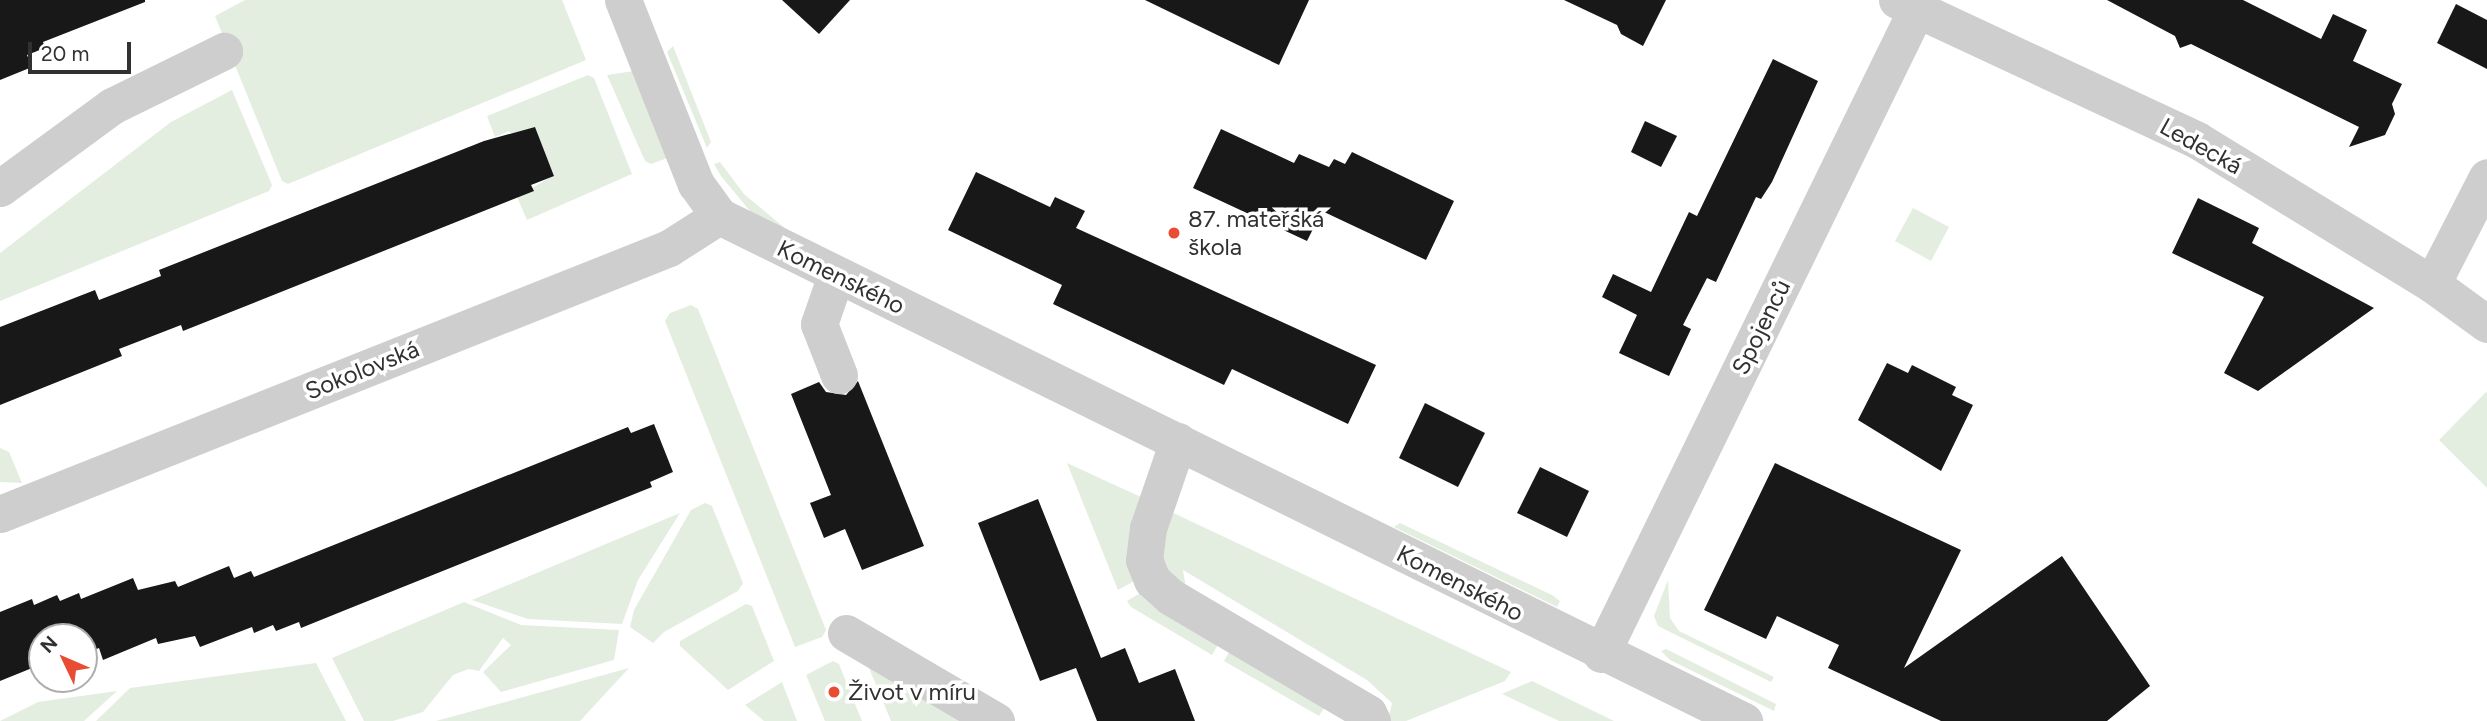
<!DOCTYPE html>
<html>
<head>
<meta charset="utf-8">
<style>
  body { margin:0 }
  #map { position:relative; width:2487px; height:721px; overflow:hidden; background:#fff; font-family:Figtree,sans-serif }
  div>[style] { position:absolute }
  .green>* { inset:0; background:#e4eee0 }
  .building>* { inset:0; background:#181818 }
  .minor>* { height:37px; margin:-18.5px; padding:0 18.5px; transform-origin:18.5px; border-radius:18.5px; background:#cecece }
  .dots>* { width:19px; height:19px; translate:-50% -50%; box-sizing:border-box; border:4px solid #fff; border-radius:50% }
  span { translate:-50% -50%; white-space:nowrap; text-align:center; line-height:1.15; -webkit-text-stroke:7px #fff; paint-order:stroke }
  .street-label { font-size:24px; color:#313131 }
  .poi-label { font-size:24px; color:#313131 }
  .left { translate:0 -50%; text-align:left }
  .north { position:absolute; left:28px; top:623px; width:70px; height:70px; box-sizing:border-box; background:#fff; border:2px solid #adadad; border-radius:50%; rotate:314deg; font-size:19px; font-weight:700; line-height:28px; text-align:center; color:#313131 }
  .north::after { content:''; display:block; margin:auto; width:24px; height:32px; background:#e84d34; clip-path:polygon(50% 0,100% 100%,50% 72%,0 100%) }
  .scale { position:absolute; left:28px; top:42px; width:103px; height:32px; box-sizing:border-box; border:4px solid #313131; border-top:0; padding-left:9px; font-size:21px; line-height:24px; white-space:nowrap; color:#313131; -webkit-text-stroke:5px #fff; paint-order:stroke }
</style>
</head>
<body>
<div id="map">
  <div class="green">
    <i style="clip-path:polygon(245px 0,562px 0,586px 60px,288px 184px,282px 181px,215px 16px)"></i>
    <i style="clip-path:polygon(673px 46px,711px 142px,707px 148px,667px 52px)"></i>
    <i style="clip-path:polygon(634px 71px,670px 157px,651px 164px,645px 161px,607px 75px)"></i>
    <i style="clip-path:polygon(588px 75px,594px 78px,632px 174px,527px 220px,517px 197px,554px 175px,535px 128px,512px 136px,509px 131px,495px 137px,487px 116px)"></i>
    <i style="clip-path:polygon(232px 90px,272px 185px,269px 191px,0 301px,0 253px,171px 122px)"></i>
    <i style="clip-path:polygon(720px 162px,744px 194px,786px 229px,754px 216px,721px 176px,714px 164px)"></i>
    <i style="clip-path:polygon(1913px 208px,1949px 227px,1931px 261px,1895px 241px)"></i>
    <i style="clip-path:polygon(691px 305px,698px 309px,826px 630px,822px 637px,795px 647px,665px 321px,670px 313px)"></i>
    <i style="clip-path:polygon(2486px 392px,2487px 393px,2487px 488px,2439px 440px)"></i>
    <i style="clip-path:polygon(0 448px,9px 452px,22px 483px,0 482px)"></i>
    <i style="clip-path:polygon(1067px 463px,1143px 498px,1136px 580px,1118px 590px)"></i>
    <i style="clip-path:polygon(705px 503px,712px 506px,743px 583px,738px 591px,664px 632px,653px 643px,630px 627px,634px 610px,691px 510px)"></i>
    <i style="clip-path:polygon(1165px 509px,1511px 672px,1505px 681px,1406px 721px,1388px 721px,1392px 703px,1367px 680px,1183px 570px,1187px 595px,1165px 572px,1159px 539px)"></i>
    <i style="clip-path:polygon(680px 513px,638px 580px,622px 624px,528px 619px,472px 600px)"></i>
    <i style="clip-path:polygon(1400px 523px,1552px 595px,1560px 601px,1557px 607px,1394px 527px)"></i>
    <i style="clip-path:polygon(1668px 580px,1670px 618px,1679px 631px,1774px 677px,1771px 682px,1658px 626px,1654px 616px)"></i>
    <i style="clip-path:polygon(1142px 592px,1222px 638px,1212px 655px,1131px 607px,1127px 601px)"></i>
    <i style="clip-path:polygon(464px 602px,521px 625px,619px 630px,614px 660px,501px 692px,483px 672px,511px 645px,503px 638px,479px 671px,469px 669px,453px 675px,423px 712px,393px 721px,364px 721px,332px 658px)"></i>
    <i style="clip-path:polygon(746px 604px,752px 606px,774px 661px,728px 690px,680px 646px,680px 641px)"></i>
    <i style="clip-path:polygon(1233px 645px,1329px 700px,1319px 716px,1224px 661px)"></i>
    <i style="clip-path:polygon(1666px 649px,1776px 704px,1774px 711px,1670px 660px,1661px 651px)"></i>
    <i style="clip-path:polygon(833px 661px,839px 664px,862px 721px,825px 721px,806px 675px)"></i>
    <i style="clip-path:polygon(887px 661px,987px 721px,891px 721px,869px 668px)"></i>
    <i style="clip-path:polygon(316px 663px,346px 721px,96px 721px,130px 688px)"></i>
    <i style="clip-path:polygon(629px 668px,580px 721px,436px 721px)"></i>
    <i style="clip-path:polygon(1532px 681px,1614px 721px,1559px 721px,1502px 694px)"></i>
    <i style="clip-path:polygon(782px 682px,797px 721px,764px 721px,745px 705px)"></i>
    <i style="clip-path:polygon(117px 691px,84px 721px,0 721px,38px 702px)"></i>
  </div>
  <div class="building">
    <i style="clip-path:polygon(0 0,145px 0,145px 2px,43px 42px,45px 48px,27px 55px,32px 67px,0 80px)"></i>
    <i style="clip-path:polygon(782px 0,850px 0,819px 34px)"></i>
    <i style="clip-path:polygon(1145px 0,1309px 0,1279px 65px)"></i>
    <i style="clip-path:polygon(1564px 0,1666px 0,1643px 46px,1621px 34px,1617px 25px)"></i>
    <i style="clip-path:polygon(2107px 0,2243px 0,2321px 39px,2333px 14px,2367px 30px,2353px 61px,2402px 84px,2392px 104px,2395px 114px,2385px 135px,2349px 147px,2359px 127px,2191px 44px,2180px 48px,2175px 36px)"></i>
    <i style="clip-path:polygon(2456px 4px,2487px 20px,2487px 69px,2437px 43px)"></i>
    <i style="clip-path:polygon(1773px 59px,1818px 81px,1772px 182px,1761px 199px,1756px 197px,1716px 282px,1707px 278px,1683px 325px,1691px 329px,1669px 376px,1619px 353px,1637px 315px,1602px 297px,1613px 274px,1651px 292px,1689px 212px,1697px 216px)"></i>
    <i style="clip-path:polygon(1645px 121px,1677px 136px,1661px 167px,1631px 152px)"></i>
    <i style="clip-path:polygon(535px 127px,554px 176px,531px 185px,534px 191px,183px 331px,181px 325px,119px 349px,122px 356px,0 405px,0 327px,95px 290px,99px 300px,161px 276px,159px 270px,484px 141px)"></i>
    <i style="clip-path:polygon(1221px 129px,1294px 163px,1299px 154px,1329px 167px,1334px 159px,1345px 164px,1352px 152px,1454px 201px,1426px 260px,1322px 211px,1307px 241px,1193px 188px)"></i>
    <i style="clip-path:polygon(976px 172px,1050px 207px,1055px 197px,1085px 211px,1076px 228px,1376px 365px,1348px 424px,1232px 369px,1224px 385px,1053px 304px,1062px 285px,948px 230px)"></i>
    <i style="clip-path:polygon(2198px 198px,2259px 228px,2252px 243px,2374px 308px,2258px 391px,2224px 373px,2264px 297px,2172px 253px)"></i>
    <i style="clip-path:polygon(1887px 363px,1908px 373px,1912px 365px,1956px 387px,1952px 395px,1973px 405px,1941px 471px,1858px 420px)"></i>
    <i style="clip-path:polygon(858px 381px,924px 546px,862px 570px,845px 529px,824px 538px,810px 503px,831px 495px,791px 394px,819px 382px,826px 392px,846px 395px)"></i>
    <i style="clip-path:polygon(1425px 403px,1485px 433px,1458px 487px,1399px 458px)"></i>
    <i style="clip-path:polygon(654px 424px,673px 472px,650px 482px,652px 487px,343px 611px,301px 628px,299px 622px,276px 631px,273px 625px,254px 633px,252px 627px,200px 647px,195px 636px,158px 644px,156px 638px,103px 660px,99px 648px,84px 654px,84px 637px,42px 637px,42px 664px,0 681px,0 612px,32px 599px,34px 605px,57px 595px,60px 601px,79px 593px,81px 599px,133px 578px,138px 590px,175px 581px,178px 587px,229px 566px,234px 578px,251px 571px,254px 577px,628px 427px,631px 433px)"></i>
    <i style="clip-path:polygon(1775px 463px,1961px 550px,1904px 668px,2062px 556px,2150px 686px,2107px 721px,1941px 721px,1828px 668px,1839px 645px,1777px 616px,1766px 639px,1704px 610px)"></i>
    <i style="clip-path:polygon(1540px 467px,1589px 491px,1567px 537px,1517px 513px)"></i>
    <i style="clip-path:polygon(1038px 499px,1101px 658px,1125px 648px,1139px 683px,1175px 669px,1195px 721px,1097px 721px,1076px 668px,1040px 681px,978px 523px)"></i>
  </div>
  <div class="minor">
    <i style="left:623px;top:0;width:198px;rotate:68.4deg"></i>
    <i style="left:696px;top:184px;width:39px;rotate:54deg"></i>
    <i style="left:719px;top:216px;width:1143px;rotate:26.23deg"></i>
    <i style="left:1897px;top:0;width:331px;rotate:25deg"></i>
    <i style="left:2197px;top:140px;width:276px;rotate:31.5deg"></i>
    <i style="left:2432px;top:284px;width:68px;rotate:36deg"></i>
    <i style="left:0;top:188px;width:139px;rotate:-36.2deg"></i>
    <i style="left:112px;top:106px;width:125px;rotate:-26.2deg"></i>
    <i style="left:836px;top:275px;width:52px;rotate:109.1deg"></i>
    <i style="left:819px;top:324px;width:55px;rotate:68.6deg"></i>
    <i style="left:2432px;top:284px;width:120px;rotate:-62.8deg"></i>
    <i style="left:1178px;top:441px;width:92px;rotate:109deg"></i>
    <i style="left:1148px;top:528px;width:32px;rotate:97deg"></i>
    <i style="left:1144px;top:560px;width:22px;rotate:68deg"></i>
    <i style="left:1152px;top:580px;width:25px;rotate:42deg"></i>
    <i style="left:1171px;top:597px;width:229px;rotate:30.5deg"></i>
    <i style="left:1368px;top:713px;width:9px;rotate:63deg"></i>
    <i style="left:0;top:514px;width:720px;rotate:-21.68deg"></i>
    <i style="left:669px;top:248px;width:59px;rotate:-32.6deg"></i>
    <i style="left:846px;top:633px;width:174px;rotate:30.4deg"></i>
    <i style="left:1601px;top:654px;width:728px;rotate:-63.93deg"></i>
  </div>
  <div class="dots">
    <i style="left:1174px;top:233px;background:#e84d34"></i>
    <i style="left:834px;top:692px;background:#e84d34"></i>
  </div>
  <div class="street-label">
    <span style="left:2201px;top:146px;rotate:29deg">Ledecká</span>
    <span style="left:841px;top:277px;rotate:26deg">Komenského</span>
    <span style="left:1761px;top:327px;rotate:-64deg">Spojenců</span>
    <span style="left:362px;top:370px;rotate:-22deg">Sokolovská</span>
    <span style="left:1460px;top:583px;rotate:27deg">Komenského</span>
  </div>
  <div class="poi-label">
    <span class="left" style="left:1188px;top:233px">87. mateřská<br>škola</span>
    <span class="left" style="left:848px;top:692px">Život v míru</span>
  </div>
  <div class="north">N</div>
  <div class="scale">20 m</div>
</div>
</body>
</html>
